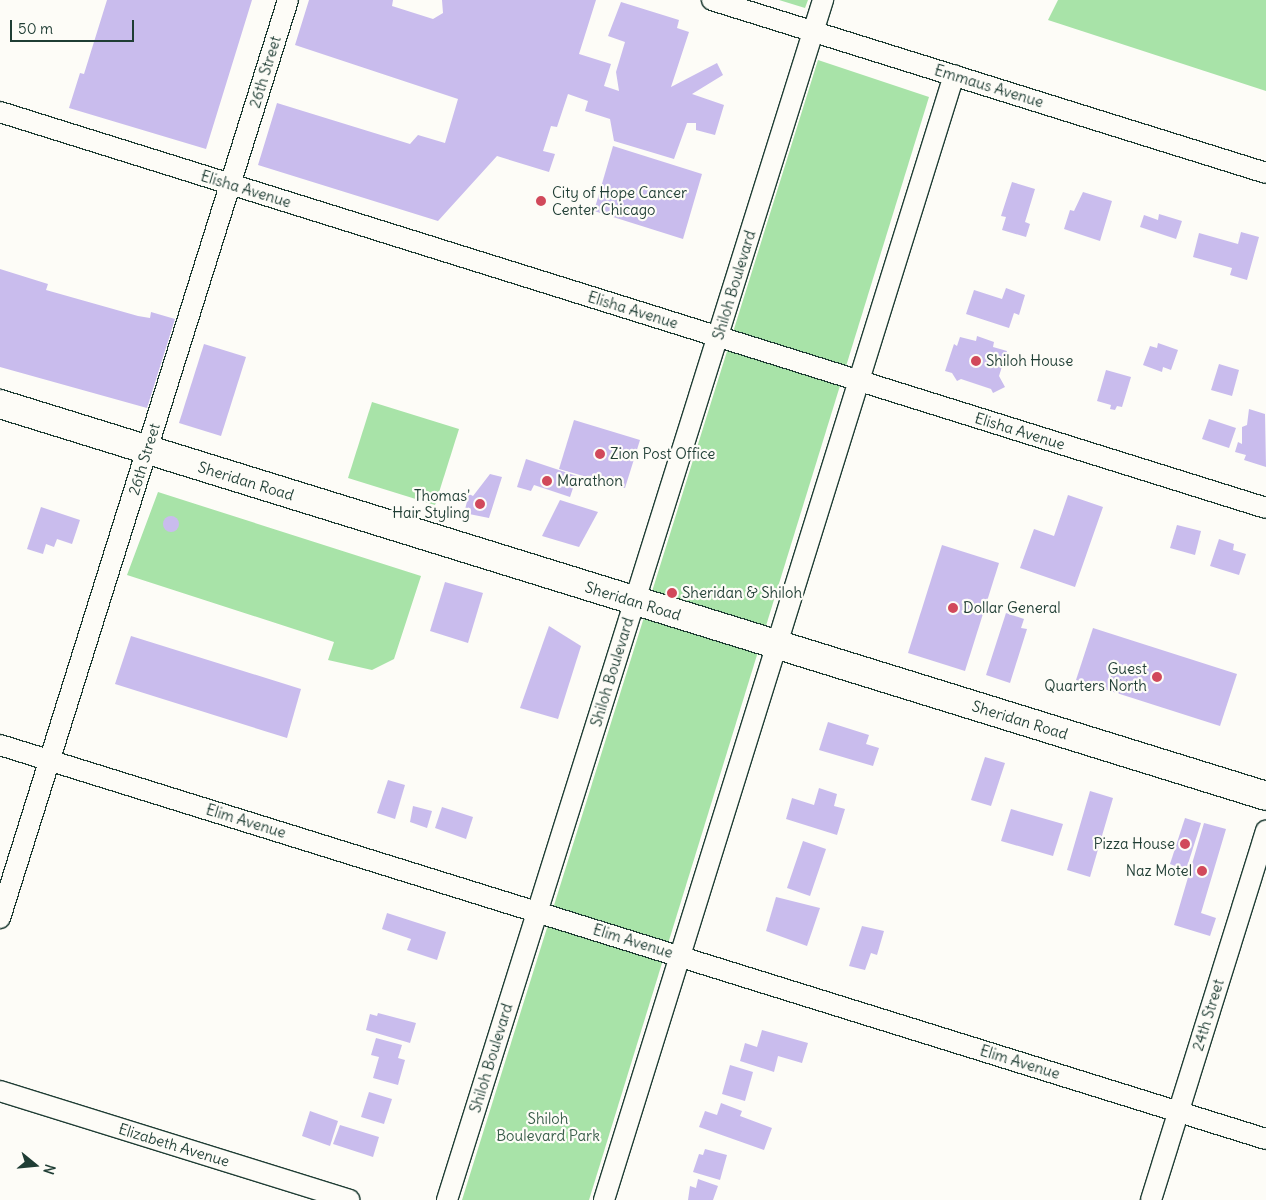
<!DOCTYPE html>
<html>
<head>
<meta charset="utf-8">
<style>
  body { margin:0 }
  #map { position:relative; width:1266px; height:1200px; overflow:hidden; background:#fdfcf7; font-family:Delius,sans-serif }
  div>[style] { position:absolute }
  .green>* { inset:0; background:#a8e3a8 }
  .building>* { inset:0; background:#c9bced }
  .round { border-radius:50% }
  .roads { filter:drop-shadow(1px 0 #1f3d34) drop-shadow(-1px 0 #1f3d34) drop-shadow(0 1px #1f3d34) drop-shadow(0 -1px #1f3d34) }
  .street>* { height:20px; margin:-10px; padding:0 10px; transform-origin:10px; border-radius:10px; background:#fdfcf7 }
  .primary>* { height:28px; margin:-14px; padding:0 14px; transform-origin:14px; border-radius:14px; background:#fdfcf7 }
  .dots>* { width:14px; height:14px; translate:-50% -50%; box-sizing:border-box; border:2px solid #fdfcf7; border-radius:50% }
  span { translate:-50% -50%; white-space:nowrap; text-align:center; line-height:1.15; -webkit-text-stroke:4.5px #fdfcf7; paint-order:stroke }
  .street-label { font-size:15px; color:#1f3d34 }
  .poi-label { font-size:15px; color:#1f3d34 }
  .left { translate:0 -50%; text-align:left }
  .right { translate:-100% -50%; text-align:right }
  .park-label { font-size:15px; color:#3a5e4b }
  .north { position:absolute; left:10px; top:1140px; width:50px; height:50px; -webkit-text-stroke:4px #fdfcf7; paint-order:stroke; rotate:107deg; font-size:14px; font-weight:700; line-height:20px; text-align:center; color:#1f3d34 }
  .north::after { content:''; display:block; margin:auto; width:18px; height:22px; background:#1f3d34; clip-path:polygon(50% 0,100% 100%,50% 72%,0 100%) }
  .scale { position:absolute; left:10px; top:20px; width:124px; height:22px; box-sizing:border-box; border:2px solid #1f3d34; border-top:0; padding-left:6px; font-size:15px; line-height:18px; white-space:nowrap; color:#1f3d34; -webkit-text-stroke:4px #fdfcf7; paint-order:stroke }
</style>
</head>
<body>
<div id="map">
  <div class="green">
    <i style="clip-path:polygon(779px 0,808px 0,805px 8px)"></i>
    <i style="clip-path:polygon(1058px 0,1266px 0,1266px 91px,1048px 20px)"></i>
    <i style="clip-path:polygon(818px 60px,929px 97px,589px 1200px,462px 1200px)"></i>
    <i style="clip-path:polygon(372px 402px,459px 429px,435px 505px,348px 478px)"></i>
    <i style="clip-path:polygon(158px 492px,421px 576px,394px 659px,372px 670px,328px 660px,334px 642px,127px 575px)"></i>
  </div>
  <div class="building">
    <i style="clip-path:polygon(107px 0,252px 0,206px 149px,69px 108px,80px 73px,84px 74px)"></i>
    <i style="clip-path:polygon(309px 0,393px 0,392px 6px,433px 19px,443px 13px,442px 0,596px 0,579px 54px,611px 64px,604px 86px,619px 91px,616px 72px,625px 42px,608px 36px,621px 2px,679px 20px,677px 28px,689px 32px,671px 87px,717px 63px,723px 75px,692px 94px,724px 105px,715px 135px,696px 130px,696px 123px,687px 123px,674px 159px,614px 141px,610px 119px,585px 111px,588px 101px,568px 94px,557px 127px,551px 126px,543px 151px,555px 154px,549px 172px,497px 156px,438px 221px,258px 165px,277px 103px,410px 144px,418px 135px,445px 143px,458px 99px,295px 45px)"></i>
    <i style="clip-path:polygon(613px 146px,702px 174px,683px 239px,594px 211px)"></i>
    <i style="clip-path:polygon(1012px 182px,1035px 189px,1025px 222px,1030px 224px,1026px 237px,1002px 230px,1006px 217px,1001px 216px)"></i>
    <i style="clip-path:polygon(1083px 192px,1112px 201px,1100px 241px,1064px 229px,1070px 210px,1074px 211px)"></i>
    <i style="clip-path:polygon(1159px 214px,1182px 221px,1176px 239px,1140px 227px,1144px 215px,1158px 220px)"></i>
    <i style="clip-path:polygon(1241px 232px,1259px 237px,1247px 280px,1230px 275px,1232px 268px,1193px 257px,1199px 233px,1238px 244px)"></i>
    <i style="clip-path:polygon(0 269px,48px 284px,46px 290px,138px 316px,150px 318px,151px 312px,175px 319px,147px 408px,0 367px)"></i>
    <i style="clip-path:polygon(1006px 288px,1025px 295px,1019px 315px,1014px 313px,1009px 328px,966px 314px,974px 290px,1002px 299px)"></i>
    <i style="clip-path:polygon(977px 336px,994px 342px,993px 347px,1007px 351px,999px 376px,1005px 387px,993px 393px,991px 389px,961px 379px,957px 381px,952px 373px,945px 371px,954px 344px,957px 346px,960px 337px,976px 341px)"></i>
    <i style="clip-path:polygon(1158px 343px,1178px 350px,1171px 370px,1163px 367px,1162px 372px,1143px 365px,1150px 346px,1157px 348px)"></i>
    <i style="clip-path:polygon(204px 344px,246px 357px,221px 436px,179px 423px)"></i>
    <i style="clip-path:polygon(1219px 364px,1239px 370px,1232px 396px,1211px 390px)"></i>
    <i style="clip-path:polygon(1106px 370px,1131px 377px,1122px 407px,1117px 406px,1115px 410px,1110px 409px,1111px 405px,1097px 401px)"></i>
    <i style="clip-path:polygon(1249px 409px,1265px 414px,1266px 467px,1244px 460px,1246px 455px,1235px 452px,1238px 442px,1242px 444px,1242px 427px,1247px 425px)"></i>
    <i style="clip-path:polygon(1209px 419px,1236px 428px,1229px 448px,1202px 439px)"></i>
    <i style="clip-path:polygon(574px 420px,640px 440px,625px 488px,559px 469px)"></i>
    <i style="clip-path:polygon(526px 459px,577px 476px,570px 497px,534px 485px,531px 491px,517px 487px)"></i>
    <i style="clip-path:polygon(490px 474px,502px 477px,489px 518px,464px 513px,469px 494px,473px 496px)"></i>
    <i style="clip-path:polygon(1068px 495px,1103px 507px,1075px 587px,1020px 568px,1034px 529px,1054px 536px)"></i>
    <i style="clip-path:polygon(560px 500px,598px 512px,579px 547px,542px 536px)"></i>
    <i style="clip-path:polygon(41px 507px,80px 520px,72px 544px,57px 539px,54px 547px,46px 544px,43px 554px,27px 549px)"></i>
    <i class="round" style="left:163px;top:516px;width:16px;height:16px"></i>
    <i style="clip-path:polygon(1177px 525px,1201px 531px,1195px 555px,1170px 548px)"></i>
    <i style="clip-path:polygon(1219px 539px,1234px 544px,1233px 550px,1246px 554px,1239px 575px,1210px 566px)"></i>
    <i style="clip-path:polygon(942px 545px,999px 563px,965px 671px,908px 653px)"></i>
    <i style="clip-path:polygon(445px 582px,483px 593px,468px 643px,430px 631px)"></i>
    <i style="clip-path:polygon(1006px 613px,1024px 619px,1021px 628px,1027px 629px,1010px 683px,986px 675px)"></i>
    <i style="clip-path:polygon(549px 626px,581px 646px,558px 719px,520px 708px)"></i>
    <i style="clip-path:polygon(1093px 628px,1237px 674px,1220px 726px,1076px 680px)"></i>
    <i style="clip-path:polygon(131px 636px,301px 689px,287px 738px,115px 684px)"></i>
    <i style="clip-path:polygon(828px 722px,869px 735px,866px 744px,879px 748px,873px 766px,819px 750px)"></i>
    <i style="clip-path:polygon(985px 757px,1005px 763px,991px 806px,971px 800px)"></i>
    <i style="clip-path:polygon(388px 780px,405px 785px,395px 819px,377px 813px)"></i>
    <i style="clip-path:polygon(819px 788px,837px 794px,834px 806px,845px 809px,837px 835px,786px 819px,792px 798px,814px 805px)"></i>
    <i style="clip-path:polygon(1090px 791px,1113px 798px,1090px 877px,1067px 870px)"></i>
    <i style="clip-path:polygon(413px 806px,432px 811px,427px 828px,410px 822px)"></i>
    <i style="clip-path:polygon(442px 807px,473px 817px,466px 839px,435px 828px)"></i>
    <i style="clip-path:polygon(1011px 809px,1063px 824px,1053px 856px,1001px 841px)"></i>
    <i style="clip-path:polygon(1185px 818px,1201px 823px,1186px 870px,1170px 864px)"></i>
    <i style="clip-path:polygon(1204px 823px,1226px 829px,1201px 913px,1216px 918px,1210px 936px,1174px 925px)"></i>
    <i style="clip-path:polygon(803px 841px,826px 849px,810px 896px,787px 888px)"></i>
    <i style="clip-path:polygon(776px 897px,820px 908px,807px 946px,766px 931px)"></i>
    <i style="clip-path:polygon(387px 913px,446px 932px,437px 960px,407px 950px,411px 939px,382px 929px)"></i>
    <i style="clip-path:polygon(862px 926px,884px 931px,877px 955px,871px 953px,865px 970px,849px 966px)"></i>
    <i style="clip-path:polygon(378px 1013px,416px 1023px,410px 1043px,366px 1030px,370px 1014px,377px 1016px)"></i>
    <i style="clip-path:polygon(762px 1030px,808px 1043px,802px 1063px,778px 1056px,774px 1072px,740px 1061px,745px 1043px,757px 1047px)"></i>
    <i style="clip-path:polygon(376px 1038px,402px 1045px,398px 1058px,405px 1060px,398px 1085px,373px 1078px,379px 1057px,371px 1055px)"></i>
    <i style="clip-path:polygon(730px 1065px,753px 1072px,745px 1101px,722px 1094px)"></i>
    <i style="clip-path:polygon(369px 1092px,392px 1099px,384px 1124px,361px 1117px)"></i>
    <i style="clip-path:polygon(721px 1103px,742px 1111px,740px 1116px,772px 1128px,764px 1150px,699px 1127px,705px 1111px,717px 1115px)"></i>
    <i style="clip-path:polygon(310px 1111px,338px 1121px,330px 1146px,302px 1136px)"></i>
    <i style="clip-path:polygon(340px 1125px,379px 1137px,373px 1157px,333px 1144px)"></i>
    <i style="clip-path:polygon(705px 1149px,727px 1155px,720px 1180px,693px 1172px,699px 1154px,703px 1155px)"></i>
    <i style="clip-path:polygon(698px 1179px,718px 1186px,713px 1200px,688px 1200px,690px 1186px,696px 1188px)"></i>
  </div>
  <div class="roads">
    <div class="street">
      <i style="left:712px;top:0;width:580px;rotate:17.34deg"></i>
      <i style="left:0;top:112px;width:1326px;rotate:17.37deg"></i>
      <i style="left:0;top:745px;width:1326px;rotate:17.29deg"></i>
      <i style="left:0;top:918px;width:962px;rotate:-72.58deg"></i>
      <i style="left:0;top:1091px;width:366px;rotate:17.3deg"></i>
      <i style="left:447px;top:1200px;width:1258px;rotate:-72.6deg"></i>
      <i style="left:604px;top:1200px;width:1178px;rotate:-72.72deg"></i>
      <i style="left:1151px;top:1200px;width:387px;rotate:-72.7deg"></i>
    </div>
    <div class="primary">
      <i style="left:0;top:404px;width:1325px;rotate:17.2deg"></i>
    </div>
  </div>
  <div class="dots">
    <i style="left:541px;top:201px;background:#d1495b"></i>
    <i style="left:976px;top:361px;background:#d1495b"></i>
    <i style="left:600px;top:454px;background:#d1495b"></i>
    <i style="left:547px;top:481px;background:#d1495b"></i>
    <i style="left:480px;top:504px;background:#d1495b"></i>
    <i style="left:672px;top:593px;background:#d1495b"></i>
    <i style="left:953px;top:608px;background:#d1495b"></i>
    <i style="left:1157px;top:677px;background:#d1495b"></i>
    <i style="left:1185px;top:844px;background:#d1495b"></i>
    <i style="left:1202px;top:871px;background:#d1495b"></i>
  </div>
  <div class="street-label">
    <span style="left:265px;top:72px;rotate:-73deg">26th Street</span>
    <span style="left:989px;top:86px;rotate:17deg">Emmaus Avenue</span>
    <span style="left:246px;top:189px;rotate:17deg">Elisha Avenue</span>
    <span style="left:734px;top:285px;rotate:-73deg">Shiloh Boulevard</span>
    <span style="left:633px;top:310px;rotate:17deg">Elisha Avenue</span>
    <span style="left:1020px;top:431px;rotate:17deg">Elisha Avenue</span>
    <span style="left:144px;top:459px;rotate:-73deg">26th Street</span>
    <span style="left:246px;top:481px;rotate:17deg">Sheridan Road</span>
    <span style="left:633px;top:601px;rotate:17deg">Sheridan Road</span>
    <span style="left:612px;top:672px;rotate:-73deg">Shiloh Boulevard</span>
    <span style="left:1020px;top:720px;rotate:17deg">Sheridan Road</span>
    <span style="left:246px;top:821px;rotate:17deg">Elim Avenue</span>
    <span style="left:633px;top:941px;rotate:17deg">Elim Avenue</span>
    <span style="left:1208px;top:1015px;rotate:-73deg">24th Street</span>
    <span style="left:491px;top:1058px;rotate:-73deg">Shiloh Boulevard</span>
    <span style="left:1020px;top:1062px;rotate:17deg">Elim Avenue</span>
    <span style="left:174px;top:1145px;rotate:17deg">Elizabeth Avenue</span>
  </div>
  <div class="poi-label">
    <span class="left" style="left:552px;top:201px">City of Hope Cancer<br>Center Chicago</span>
    <span class="left" style="left:986px;top:361px">Shiloh House</span>
    <span class="left" style="left:610px;top:454px">Zion Post Office</span>
    <span class="left" style="left:557px;top:481px">Marathon</span>
    <span class="right" style="left:470px;top:504px">Thomas'<br>Hair Styling</span>
    <span class="left" style="left:682px;top:593px">Sheridan &amp; Shiloh</span>
    <span class="left" style="left:963px;top:608px">Dollar General</span>
    <span class="right" style="left:1147px;top:677px">Guest<br>Quarters North</span>
    <span class="right" style="left:1175px;top:844px">Pizza House</span>
    <span class="right" style="left:1192px;top:871px">Naz Motel</span>
  </div>
  <div class="park-label">
    <span style="left:548px;top:1127px">Shiloh<br>Boulevard Park</span>
  </div>
  <div class="north">N</div>
  <div class="scale">50 m</div>
</div>
</body>
</html>
